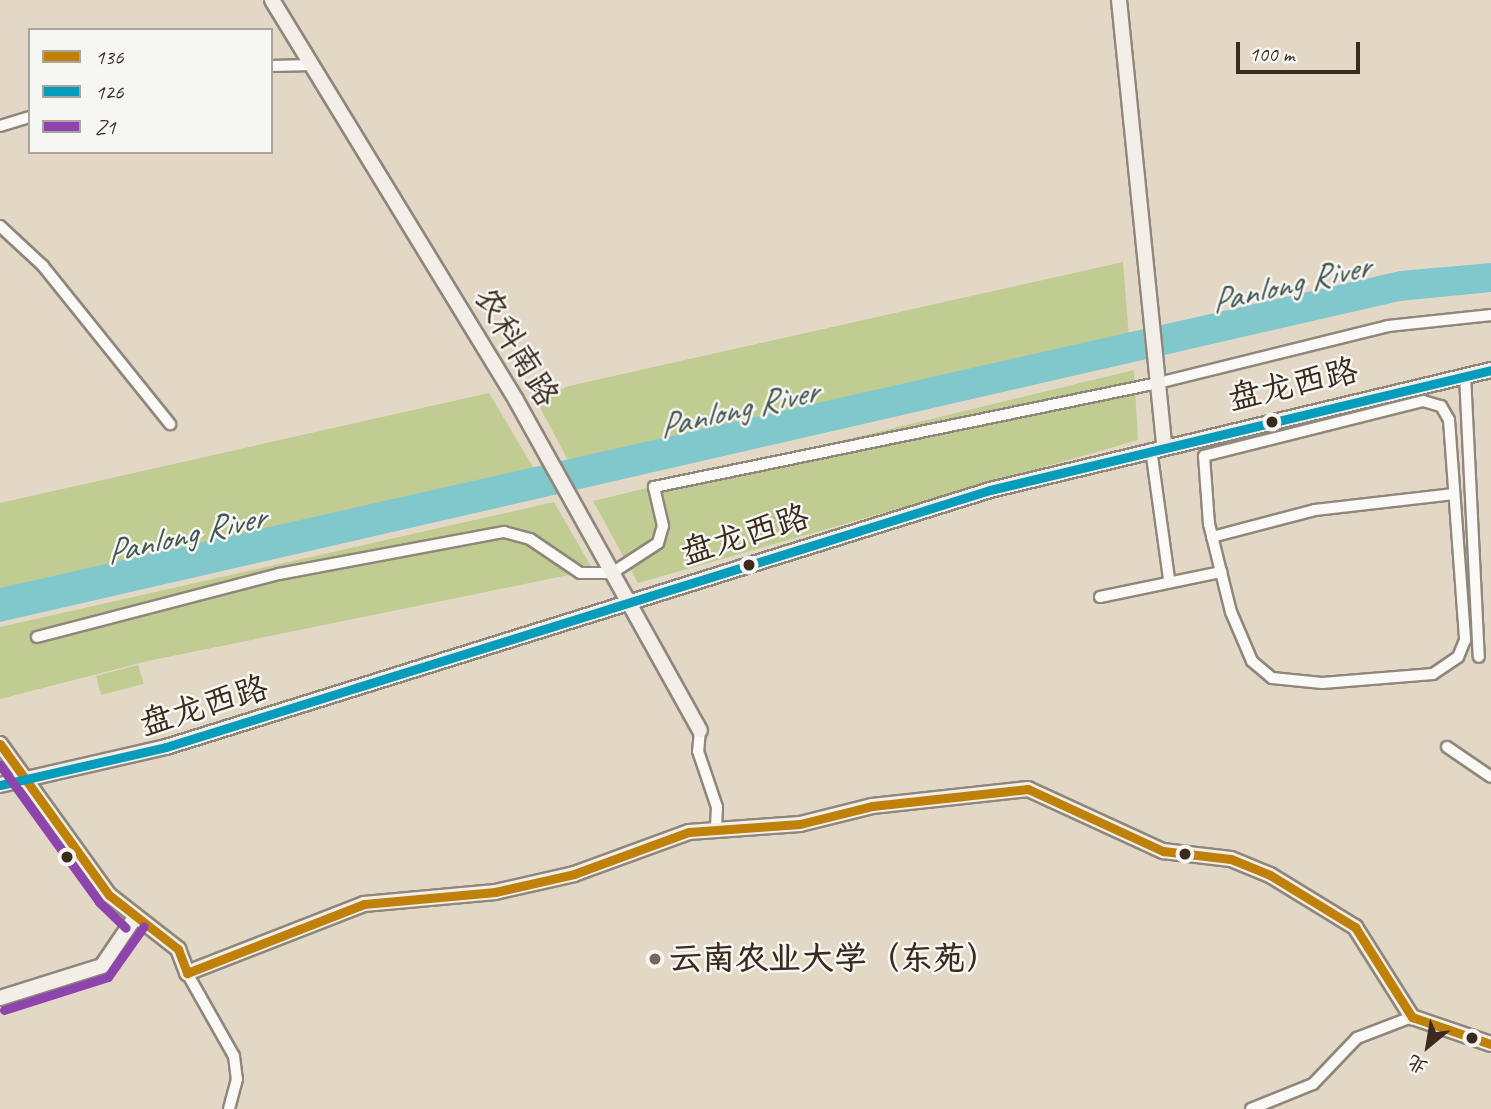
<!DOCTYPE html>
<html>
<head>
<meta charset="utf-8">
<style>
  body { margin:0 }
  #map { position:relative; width:1491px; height:1109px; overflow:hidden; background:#e3d8c6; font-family:Caveat,"LXGW WenKai TC",sans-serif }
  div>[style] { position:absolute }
  .green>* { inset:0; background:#c1cc93 }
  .water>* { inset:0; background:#80c8cc }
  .roads { filter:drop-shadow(2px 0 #8f877c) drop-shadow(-2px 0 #8f877c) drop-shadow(0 2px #8f877c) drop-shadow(0 -2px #8f877c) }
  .street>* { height:10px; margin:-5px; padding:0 5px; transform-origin:5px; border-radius:5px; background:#fbf9f6 }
  .secondary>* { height:14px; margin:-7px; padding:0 7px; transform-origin:7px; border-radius:7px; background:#f3efe8 }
  .bus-1>* { height:9px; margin:-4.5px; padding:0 4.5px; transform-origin:4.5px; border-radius:4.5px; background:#bf8109 }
  .bus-2>* { height:9px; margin:-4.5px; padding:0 4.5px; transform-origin:4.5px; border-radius:4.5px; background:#069cbc }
  .bus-3>* { height:9px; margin:-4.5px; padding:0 4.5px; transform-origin:4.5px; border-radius:4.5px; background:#8e44ad }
  .dots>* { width:19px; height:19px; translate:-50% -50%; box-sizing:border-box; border:4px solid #f6f6f2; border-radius:50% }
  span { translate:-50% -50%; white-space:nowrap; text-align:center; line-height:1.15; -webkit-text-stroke:5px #f6f6f2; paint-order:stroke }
  .street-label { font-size:33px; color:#3b2a1e }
  .poi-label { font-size:33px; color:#3b2a1e; font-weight:700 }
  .left { translate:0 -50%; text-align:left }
  .water-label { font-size:35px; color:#435753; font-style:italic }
  .legend { position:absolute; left:28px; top:28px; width:245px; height:126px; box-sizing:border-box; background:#f6f6f2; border:2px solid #aba49d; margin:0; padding:9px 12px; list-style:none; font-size:21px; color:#3b2a1e }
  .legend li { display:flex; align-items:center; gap:14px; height:35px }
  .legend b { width:35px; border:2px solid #aba49d }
  .north { position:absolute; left:1393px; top:1011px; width:70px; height:70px; -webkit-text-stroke:5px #f6f6f2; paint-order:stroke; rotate:210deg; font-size:19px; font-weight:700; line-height:28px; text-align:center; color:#3b2a1e }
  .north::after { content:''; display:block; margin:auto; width:24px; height:32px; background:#3b2a1e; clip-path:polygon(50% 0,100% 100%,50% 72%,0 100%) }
  .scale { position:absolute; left:1236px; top:42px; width:124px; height:32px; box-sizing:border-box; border:4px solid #3b2a1e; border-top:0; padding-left:9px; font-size:21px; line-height:24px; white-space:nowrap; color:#3b2a1e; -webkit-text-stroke:5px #f6f6f2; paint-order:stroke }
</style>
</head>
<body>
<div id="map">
  <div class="green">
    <i style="clip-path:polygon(1123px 262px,1129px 337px,570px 464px,536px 400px,569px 386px)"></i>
    <i style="clip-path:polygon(1134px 370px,1138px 440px,638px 583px,593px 501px)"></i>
    <i style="clip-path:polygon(489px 393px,536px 472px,0 593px,0 503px)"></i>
    <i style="clip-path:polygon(554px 502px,593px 570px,148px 661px,0 699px,0 627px)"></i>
    <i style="clip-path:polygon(138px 665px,144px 684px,101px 695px,96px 676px)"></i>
  </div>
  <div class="water">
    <i style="clip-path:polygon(1491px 263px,1491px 292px,1400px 301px,0 622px,0 588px,1400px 271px)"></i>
  </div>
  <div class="roads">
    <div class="street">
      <i style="left:271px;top:66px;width:41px;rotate:-1.4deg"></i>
      <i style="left:0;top:126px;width:31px;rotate:-17deg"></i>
      <i style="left:0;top:226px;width:59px;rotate:42.9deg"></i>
      <i style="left:43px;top:266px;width:203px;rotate:51.2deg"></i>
      <i style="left:1465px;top:375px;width:282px;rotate:87.2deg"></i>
      <i style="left:1423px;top:401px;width:19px;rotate:16deg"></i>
      <i style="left:1441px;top:406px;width:16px;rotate:60deg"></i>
      <i style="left:1449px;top:420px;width:221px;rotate:85.8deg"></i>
      <i style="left:1465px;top:640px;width:18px;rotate:112deg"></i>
      <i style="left:1458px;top:657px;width:30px;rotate:146deg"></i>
      <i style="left:1433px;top:674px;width:111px;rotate:175.4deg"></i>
      <i style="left:1322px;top:683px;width:50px;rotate:-174.3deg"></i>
      <i style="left:1272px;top:678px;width:26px;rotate:-140deg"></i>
      <i style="left:1252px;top:661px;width:53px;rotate:-113.2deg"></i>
      <i style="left:1231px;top:612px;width:91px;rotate:-104deg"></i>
      <i style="left:1209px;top:524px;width:68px;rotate:-94.2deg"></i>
      <i style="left:1204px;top:456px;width:226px;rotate:-14.1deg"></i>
      <i style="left:1151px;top:449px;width:131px;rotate:82.1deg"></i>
      <i style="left:1212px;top:537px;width:106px;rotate:-14.7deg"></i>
      <i style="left:1315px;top:510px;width:140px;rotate:-6.6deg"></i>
      <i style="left:1100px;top:597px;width:124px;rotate:-11.7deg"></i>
      <i style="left:37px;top:637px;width:250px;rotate:-14.6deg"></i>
      <i style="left:279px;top:574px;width:229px;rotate:-10.6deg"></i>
      <i style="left:504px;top:532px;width:27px;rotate:15deg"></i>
      <i style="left:530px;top:539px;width:60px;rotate:34.2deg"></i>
      <i style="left:580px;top:573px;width:32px"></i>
      <i style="left:612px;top:573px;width:55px;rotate:-33.1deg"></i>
      <i style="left:658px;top:543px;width:18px;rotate:-74deg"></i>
      <i style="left:663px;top:526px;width:40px;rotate:-103deg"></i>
      <i style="left:654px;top:487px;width:515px;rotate:-11.66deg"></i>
      <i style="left:1158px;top:383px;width:237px;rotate:-13.9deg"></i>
      <i style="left:1388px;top:326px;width:104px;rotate:-6.1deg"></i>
      <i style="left:700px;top:730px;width:21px;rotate:95deg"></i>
      <i style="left:698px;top:751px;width:59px;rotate:71.3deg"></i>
      <i style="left:717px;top:807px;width:22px;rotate:93deg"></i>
      <i style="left:1447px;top:747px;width:53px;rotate:34.3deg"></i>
      <i style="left:187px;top:973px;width:95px;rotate:60.5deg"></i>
      <i style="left:234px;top:1056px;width:23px;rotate:83deg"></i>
      <i style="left:237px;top:1079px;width:31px;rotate:105deg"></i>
      <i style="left:1251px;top:1109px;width:67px;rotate:-22deg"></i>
      <i style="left:1313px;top:1084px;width:64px;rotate:-46.3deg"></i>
      <i style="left:1357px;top:1038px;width:59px;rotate:-20.9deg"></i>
    </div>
    <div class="secondary">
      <i style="left:272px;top:0;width:469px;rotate:58.6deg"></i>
      <i style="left:516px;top:400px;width:378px;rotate:60.9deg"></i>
      <i style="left:1119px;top:0;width:447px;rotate:84.2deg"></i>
      <i style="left:0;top:744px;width:186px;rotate:54.2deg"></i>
      <i style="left:109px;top:895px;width:88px;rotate:38deg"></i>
      <i style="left:178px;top:949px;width:26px;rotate:69deg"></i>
      <i style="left:187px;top:973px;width:190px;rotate:-21.3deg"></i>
      <i style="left:364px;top:904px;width:132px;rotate:-5.2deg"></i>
      <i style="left:495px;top:892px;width:81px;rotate:-12.8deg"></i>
      <i style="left:574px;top:874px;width:122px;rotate:-20.1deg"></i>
      <i style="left:689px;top:832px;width:111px;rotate:-4.1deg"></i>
      <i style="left:800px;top:824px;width:74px;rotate:-14deg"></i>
      <i style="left:872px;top:806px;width:157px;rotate:-6.2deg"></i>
      <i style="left:1028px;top:789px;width:149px;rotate:24.7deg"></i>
      <i style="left:1163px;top:851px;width:68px;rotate:6.7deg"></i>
      <i style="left:1231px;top:859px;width:42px;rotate:22.3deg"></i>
      <i style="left:1270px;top:875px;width:100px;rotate:31.5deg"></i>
      <i style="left:1355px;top:927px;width:107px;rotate:57.7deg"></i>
      <i style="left:1412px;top:1017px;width:83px;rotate:18.9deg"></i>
      <i style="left:0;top:785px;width:170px;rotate:-12.9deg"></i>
      <i style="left:166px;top:747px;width:863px;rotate:-17.32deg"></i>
      <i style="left:990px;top:490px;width:515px;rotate:-13.47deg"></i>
      <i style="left:0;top:998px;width:107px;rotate:-17.4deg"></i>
      <i style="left:102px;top:966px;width:57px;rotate:-55.8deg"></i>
    </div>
  </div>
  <div class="bus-1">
    <i style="left:0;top:744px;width:186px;rotate:54.2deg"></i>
    <i style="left:109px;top:895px;width:88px;rotate:38deg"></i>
    <i style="left:178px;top:949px;width:26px;rotate:69deg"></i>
    <i style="left:187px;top:973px;width:190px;rotate:-21.3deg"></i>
    <i style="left:364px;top:904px;width:132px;rotate:-5.2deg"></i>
    <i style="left:495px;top:892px;width:81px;rotate:-12.8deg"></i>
    <i style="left:574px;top:874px;width:122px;rotate:-20.1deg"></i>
    <i style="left:689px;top:832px;width:111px;rotate:-4.1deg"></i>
    <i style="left:800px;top:824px;width:74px;rotate:-14deg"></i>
    <i style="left:872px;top:806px;width:157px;rotate:-6.2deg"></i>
    <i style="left:1028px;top:789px;width:149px;rotate:24.7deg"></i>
    <i style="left:1163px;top:851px;width:68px;rotate:6.7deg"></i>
    <i style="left:1231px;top:859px;width:42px;rotate:22.3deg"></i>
    <i style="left:1270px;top:875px;width:100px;rotate:31.5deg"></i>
    <i style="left:1355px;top:927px;width:107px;rotate:57.7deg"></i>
    <i style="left:1412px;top:1017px;width:83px;rotate:18.9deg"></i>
  </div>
  <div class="bus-2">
    <i style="left:0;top:785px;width:170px;rotate:-12.9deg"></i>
    <i style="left:166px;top:747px;width:863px;rotate:-17.32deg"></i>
    <i style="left:990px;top:490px;width:515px;rotate:-13.47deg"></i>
  </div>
  <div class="bus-3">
    <i style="left:0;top:765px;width:169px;rotate:54.1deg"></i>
    <i style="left:99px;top:902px;width:37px;rotate:44deg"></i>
    <i style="left:4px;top:1010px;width:109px;rotate:-17.6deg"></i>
    <i style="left:108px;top:977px;width:62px;rotate:-54.8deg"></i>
  </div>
  <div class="dots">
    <i style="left:1272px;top:422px;background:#3b2a1e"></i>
    <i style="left:749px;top:565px;background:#3b2a1e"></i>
    <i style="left:1185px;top:854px;background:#3b2a1e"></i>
    <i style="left:67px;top:857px;background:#3b2a1e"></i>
    <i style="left:655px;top:959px;background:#766759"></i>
    <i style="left:1472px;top:1038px;background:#3b2a1e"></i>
  </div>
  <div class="street-label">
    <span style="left:516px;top:347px;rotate:59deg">农科南路</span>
    <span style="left:1293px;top:385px;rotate:-13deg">盘龙西路</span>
    <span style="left:745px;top:535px;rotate:-17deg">盘龙西路</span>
    <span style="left:204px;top:706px;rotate:-17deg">盘龙西路</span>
  </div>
  <div class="poi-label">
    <span class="left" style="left:669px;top:959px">云南农业大学（东苑）</span>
  </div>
  <div class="water-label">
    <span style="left:1290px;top:284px;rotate:-13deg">Panlong River</span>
    <span style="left:738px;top:409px;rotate:-13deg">Panlong River</span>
    <span style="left:185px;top:535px;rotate:-13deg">Panlong River</span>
  </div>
  <ul class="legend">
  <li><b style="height:9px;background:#bf8109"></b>136</li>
  <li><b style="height:9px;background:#069cbc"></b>126</li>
  <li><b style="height:9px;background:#8e44ad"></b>Z1</li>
  </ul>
  <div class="north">北</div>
  <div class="scale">100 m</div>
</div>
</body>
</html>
